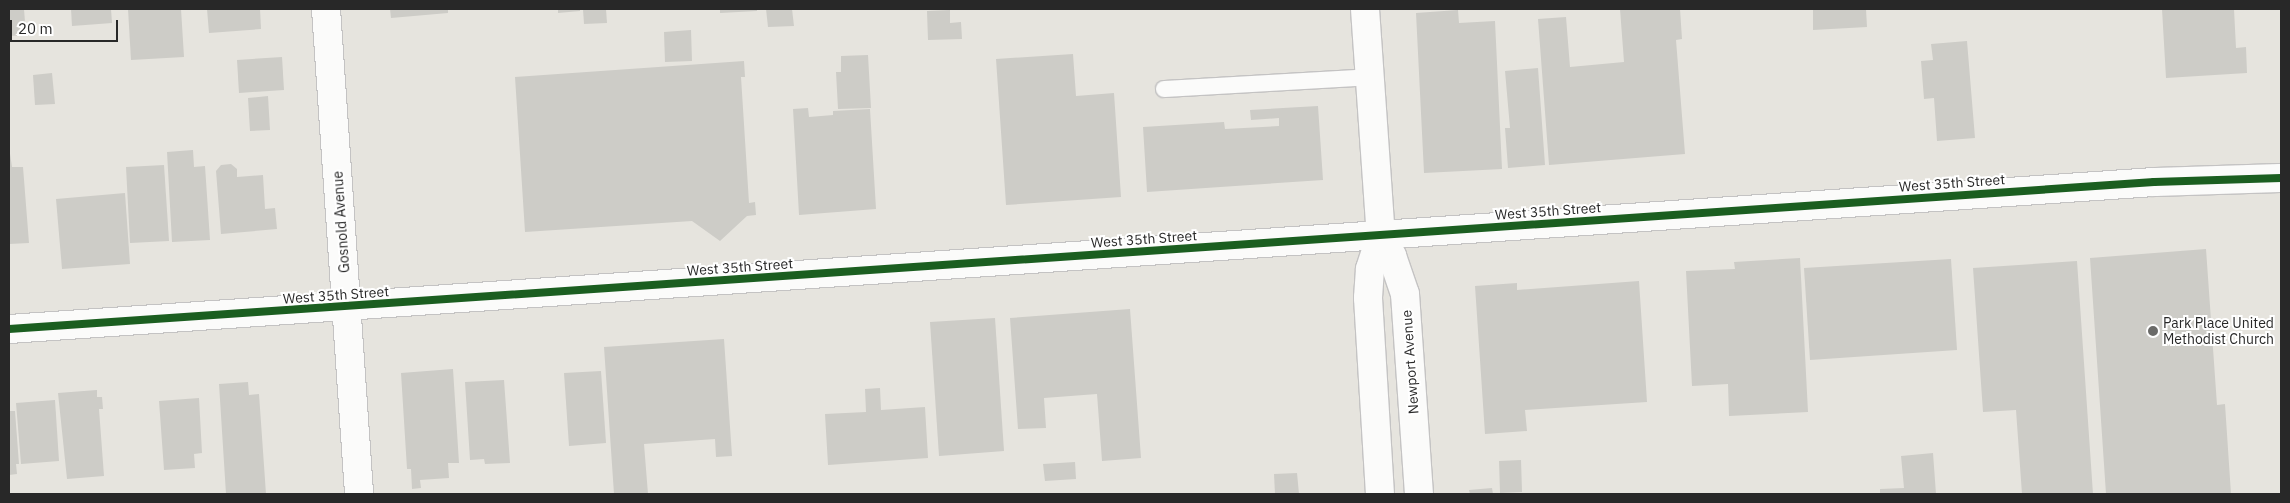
<!DOCTYPE html>
<html>
<head>
<meta charset="utf-8">
<style>
  body { margin:0 }
  #map { position:relative; width:2290px; height:503px; overflow:hidden; background:#e6e4de; font-family:"IBM Plex Sans",sans-serif }
  div>[style] { position:absolute }
  .building>* { inset:0; background:#cdccc7 }
  .roads { filter:drop-shadow(1px 0 #c4c3c3) drop-shadow(-1px 0 #c4c3c3) drop-shadow(0 1px #c4c3c3) drop-shadow(0 -1px #c4c3c3) }
  .lane>* { height:16px; margin:-8px; padding:0 8px; transform-origin:8px; border-radius:8px; background:#fbfbfa }
  .street>* { height:28px; margin:-14px; padding:0 14px; transform-origin:14px; border-radius:14px; background:#fbfbfa }
  .secondary>* { height:28px; margin:-14px; padding:0 14px; transform-origin:14px; border-radius:14px; background:#fbfbfa }
  .cycleway>* { height:8px; margin:-4px; padding:0 4px; transform-origin:4px; border-radius:4px; background:#1b5e20 }
  .dots>* { width:14px; height:14px; translate:-50% -50%; box-sizing:border-box; border:2px solid #fff; border-radius:50% }
  span { translate:-50% -50%; white-space:nowrap; text-align:center; line-height:1.15; -webkit-text-stroke:4px #fff; paint-order:stroke }
  .street-label { font-size:14px; color:#282828 }
  .poi-label { font-size:14px; color:#282828 }
  .left { translate:0 -50%; text-align:left }
  .frame { position:absolute; inset:0; border:10px solid #282828; pointer-events:none }
  .scale { position:absolute; left:10px; top:20px; width:108px; height:22px; box-sizing:border-box; border:2px solid #282828; border-top:0; padding-left:6px; font-size:15px; line-height:18px; white-space:nowrap; color:#282828; -webkit-text-stroke:4px #fff; paint-order:stroke }
</style>
</head>
<body>
<div id="map">
  <div class="building">
    <i style="clip-path:polygon(9px 9px,24px 9px,26px 35px,9px 36px)"></i>
    <i style="clip-path:polygon(71px 9px,111px 9px,112px 23px,72px 26px)"></i>
    <i style="clip-path:polygon(128px 9px,181px 9px,184px 57px,131px 60px)"></i>
    <i style="clip-path:polygon(207px 9px,260px 9px,261px 29px,209px 33px)"></i>
    <i style="clip-path:polygon(390px 9px,448px 9px,448px 13px,391px 18px)"></i>
    <i style="clip-path:polygon(558px 9px,580px 9px,580px 11px,558px 13px)"></i>
    <i style="clip-path:polygon(583px 9px,606px 9px,607px 23px,584px 24px)"></i>
    <i style="clip-path:polygon(720px 9px,757px 9px,757px 11px,720px 13px)"></i>
    <i style="clip-path:polygon(766px 9px,792px 9px,794px 26px,768px 27px)"></i>
    <i style="clip-path:polygon(1620px 9px,1680px 9px,1682px 39px,1676px 40px,1685px 154px,1549px 165px,1538px 19px,1566px 17px,1570px 67px,1624px 62px)"></i>
    <i style="clip-path:polygon(1813px 9px,1866px 9px,1867px 27px,1813px 30px)"></i>
    <i style="clip-path:polygon(2162px 9px,2234px 9px,2236px 48px,2246px 47px,2247px 73px,2166px 78px)"></i>
    <i style="clip-path:polygon(950px 10px,950px 23px,961px 22px,962px 39px,928px 40px,927px 11px)"></i>
    <i style="clip-path:polygon(1458px 10px,1459px 23px,1495px 21px,1502px 169px,1424px 173px,1416px 13px)"></i>
    <i style="clip-path:polygon(691px 30px,692px 61px,665px 62px,664px 32px)"></i>
    <i style="clip-path:polygon(1967px 41px,1975px 138px,1937px 141px,1934px 98px,1924px 99px,1921px 61px,1933px 60px,1931px 44px)"></i>
    <i style="clip-path:polygon(1073px 54px,1076px 96px,1114px 93px,1121px 197px,1006px 205px,996px 59px)"></i>
    <i style="clip-path:polygon(868px 55px,871px 108px,838px 109px,836px 72px,841px 72px,841px 56px)"></i>
    <i style="clip-path:polygon(282px 57px,284px 90px,239px 93px,237px 60px)"></i>
    <i style="clip-path:polygon(744px 61px,745px 77px,741px 77px,749px 203px,755px 202px,756px 215px,747px 216px,720px 241px,692px 221px,525px 232px,515px 77px)"></i>
    <i style="clip-path:polygon(1538px 68px,1545px 165px,1508px 168px,1505px 128px,1510px 128px,1505px 71px)"></i>
    <i style="clip-path:polygon(52px 73px,55px 104px,35px 105px,33px 75px)"></i>
    <i style="clip-path:polygon(268px 96px,270px 130px,250px 131px,248px 98px)"></i>
    <i style="clip-path:polygon(1318px 106px,1323px 180px,1147px 192px,1143px 127px,1224px 122px,1225px 129px,1279px 126px,1279px 118px,1251px 120px,1250px 110px)"></i>
    <i style="clip-path:polygon(808px 108px,809px 117px,833px 115px,833px 111px,870px 109px,876px 209px,799px 215px,793px 109px)"></i>
    <i style="clip-path:polygon(9px 147px,12px 167px,23px 167px,29px 243px,9px 244px)"></i>
    <i style="clip-path:polygon(193px 150px,194px 167px,205px 166px,210px 240px,172px 242px,167px 152px)"></i>
    <i style="clip-path:polygon(231px 164px,237px 169px,237px 177px,263px 175px,265px 209px,275px 208px,277px 229px,221px 234px,216px 171px,221px 165px)"></i>
    <i style="clip-path:polygon(164px 165px,169px 241px,130px 243px,126px 167px)"></i>
    <i style="clip-path:polygon(125px 193px,130px 264px,62px 269px,56px 199px)"></i>
    <i style="clip-path:polygon(2206px 249px,2217px 405px,2225px 404px,2231px 494px,2106px 494px,2090px 258px)"></i>
    <i style="clip-path:polygon(1800px 258px,1808px 412px,1729px 416px,1728px 384px,1692px 386px,1686px 271px,1735px 269px,1734px 262px)"></i>
    <i style="clip-path:polygon(1951px 259px,1957px 350px,1810px 360px,1804px 268px)"></i>
    <i style="clip-path:polygon(2077px 261px,2093px 494px,2022px 494px,2016px 410px,1983px 412px,1973px 268px)"></i>
    <i style="clip-path:polygon(1639px 281px,1647px 402px,1525px 410px,1527px 431px,1485px 434px,1475px 286px,1517px 283px,1517px 290px)"></i>
    <i style="clip-path:polygon(1130px 309px,1141px 458px,1102px 461px,1097px 394px,1044px 398px,1046px 428px,1018px 429px,1010px 318px)"></i>
    <i style="clip-path:polygon(995px 318px,1004px 451px,939px 456px,930px 322px)"></i>
    <i style="clip-path:polygon(724px 339px,732px 456px,716px 457px,715px 439px,644px 444px,648px 494px,614px 494px,604px 347px)"></i>
    <i style="clip-path:polygon(453px 369px,459px 463px,448px 463px,449px 478px,420px 480px,421px 488px,412px 489px,411px 469px,407px 469px,401px 373px)"></i>
    <i style="clip-path:polygon(601px 371px,606px 443px,569px 446px,564px 373px)"></i>
    <i style="clip-path:polygon(504px 380px,510px 463px,485px 464px,484px 459px,470px 460px,465px 382px)"></i>
    <i style="clip-path:polygon(248px 382px,249px 395px,259px 394px,266px 494px,226px 494px,219px 384px)"></i>
    <i style="clip-path:polygon(880px 388px,881px 410px,925px 407px,928px 458px,828px 465px,825px 414px,866px 412px,865px 389px)"></i>
    <i style="clip-path:polygon(97px 390px,97px 397px,102px 397px,103px 409px,99px 409px,104px 476px,67px 479px,58px 393px)"></i>
    <i style="clip-path:polygon(199px 398px,202px 453px,194px 454px,195px 468px,164px 470px,159px 401px)"></i>
    <i style="clip-path:polygon(55px 400px,59px 461px,21px 464px,16px 403px)"></i>
    <i style="clip-path:polygon(9px 411px,15px 411px,19px 464px,16px 464px,17px 474px,9px 475px)"></i>
    <i style="clip-path:polygon(1933px 453px,1936px 494px,1880px 494px,1880px 489px,1904px 488px,1901px 456px)"></i>
    <i style="clip-path:polygon(1521px 460px,1522px 492px,1500px 493px,1499px 461px)"></i>
    <i style="clip-path:polygon(1075px 462px,1076px 479px,1045px 481px,1043px 464px)"></i>
    <i style="clip-path:polygon(1297px 473px,1299px 494px,1275px 494px,1274px 474px)"></i>
    <i style="clip-path:polygon(1492px 488px,1493px 494px,1470px 494px,1469px 490px)"></i>
  </div>
  <div class="roads">
    <div class="lane">
      <i style="left:1164px;top:89px;width:206px;rotate:-3.3deg"></i>
    </div>
    <div class="street">
      <i style="left:326px;top:9px;width:486px;rotate:86.1deg"></i>
      <i style="left:1365px;top:9px;width:227px;rotate:86deg"></i>
      <i style="left:1381px;top:235px;width:36px;rotate:108deg"></i>
      <i style="left:1370px;top:269px;width:29px;rotate:94deg"></i>
      <i style="left:1368px;top:298px;width:196px;rotate:86.5deg"></i>
      <i style="left:1381px;top:235px;width:24px;rotate:62deg"></i>
      <i style="left:1392px;top:256px;width:40px;rotate:71.1deg"></i>
      <i style="left:1405px;top:294px;width:200px;rotate:86deg"></i>
    </div>
    <div class="secondary">
      <i style="left:9px;top:329px;width:2150px;rotate:-3.92deg"></i>
      <i style="left:2154px;top:182px;width:127px;rotate:-1.8deg"></i>
    </div>
  </div>
  <div class="cycleway">
    <i style="left:9px;top:329px;width:2150px;rotate:-3.92deg"></i>
    <i style="left:2154px;top:182px;width:127px;rotate:-1.8deg"></i>
  </div>
  <div class="dots">
    <i style="left:2153px;top:331px;background:#6a6a68"></i>
  </div>
  <div class="street-label">
    <span style="left:1952px;top:183px;rotate:-4deg">West 35th Street</span>
    <span style="left:1548px;top:211px;rotate:-4deg">West 35th Street</span>
    <span style="left:341px;top:222px;rotate:-94deg">Gosnold Avenue</span>
    <span style="left:1144px;top:239px;rotate:-4deg">West 35th Street</span>
    <span style="left:740px;top:267px;rotate:-4deg">West 35th Street</span>
    <span style="left:336px;top:295px;rotate:-4deg">West 35th Street</span>
    <span style="left:1410px;top:362px;rotate:-94deg">Newport Avenue</span>
  </div>
  <div class="poi-label">
    <span class="left" style="left:2163px;top:331px">Park Place United<br>Methodist Church</span>
  </div>
  <div class="frame"></div>
  <div class="scale">20 m</div>
</div>
</body>
</html>
